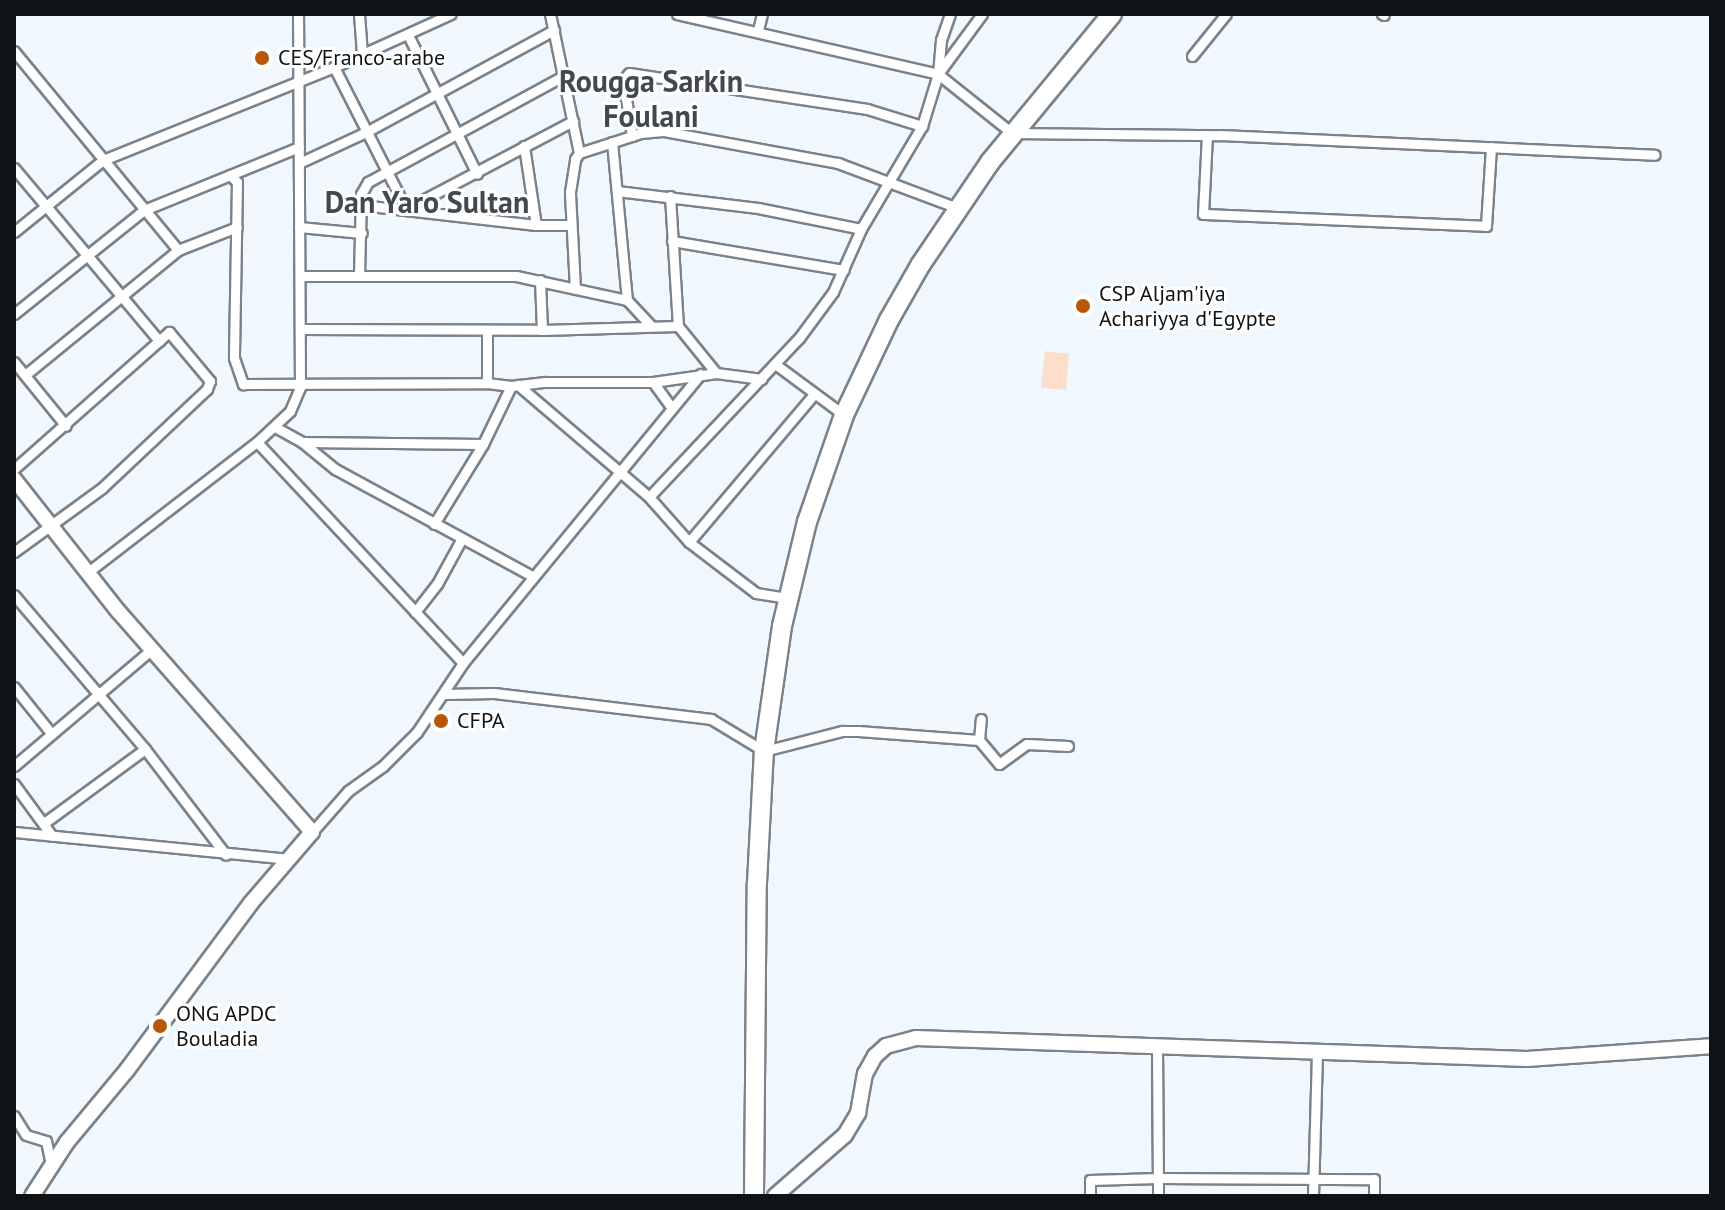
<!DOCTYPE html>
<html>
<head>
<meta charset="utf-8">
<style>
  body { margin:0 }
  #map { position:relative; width:1725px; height:1210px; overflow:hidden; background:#f1f8fd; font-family:"PT Sans",sans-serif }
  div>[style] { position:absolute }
  .green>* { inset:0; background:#fddecc }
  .roads { filter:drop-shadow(2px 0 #7b8289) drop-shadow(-2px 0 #7b8289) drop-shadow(0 2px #7b8289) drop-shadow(0 -2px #7b8289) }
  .street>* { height:9px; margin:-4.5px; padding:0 4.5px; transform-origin:4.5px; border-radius:4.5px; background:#fff }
  .secondary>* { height:14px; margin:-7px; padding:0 7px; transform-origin:7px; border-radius:7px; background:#fff }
  .highway>* { height:18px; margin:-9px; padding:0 9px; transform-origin:9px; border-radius:9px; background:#fff }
  .dots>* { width:22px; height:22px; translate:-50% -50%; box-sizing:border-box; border:4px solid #fff; border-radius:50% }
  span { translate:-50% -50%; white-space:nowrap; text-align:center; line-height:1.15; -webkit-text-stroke:6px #fff; paint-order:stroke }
  .poi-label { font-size:22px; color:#101315 }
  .left { translate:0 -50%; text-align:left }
  .district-label { font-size:30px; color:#42484e; font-weight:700 }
  .frame { position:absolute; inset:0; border:16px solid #101315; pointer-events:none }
</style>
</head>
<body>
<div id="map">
  <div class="green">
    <i style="clip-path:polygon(1045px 351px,1069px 354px,1066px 390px,1041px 388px)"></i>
  </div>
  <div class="roads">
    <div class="street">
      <i style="left:359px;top:14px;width:40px;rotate:85.7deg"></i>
      <i style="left:550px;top:14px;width:142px;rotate:78.2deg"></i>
      <i style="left:677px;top:14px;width:268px;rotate:12.9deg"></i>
      <i style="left:938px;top:74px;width:95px;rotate:38.6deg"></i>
      <i style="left:1012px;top:133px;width:208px;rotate:0.6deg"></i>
      <i style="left:1220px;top:135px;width:435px;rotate:2.6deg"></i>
      <i style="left:1382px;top:14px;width:2px;rotate:27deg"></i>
      <i style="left:758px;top:30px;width:16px;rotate:-76deg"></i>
      <i style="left:408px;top:35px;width:155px;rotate:63.6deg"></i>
      <i style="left:14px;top:51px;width:258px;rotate:50.5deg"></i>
      <i style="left:1192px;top:56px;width:54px;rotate:-51deg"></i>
      <i style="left:334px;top:67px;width:159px;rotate:63.1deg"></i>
      <i style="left:940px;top:71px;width:71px;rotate:-53.6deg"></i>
      <i style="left:1207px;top:135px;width:79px;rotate:92.9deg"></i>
      <i style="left:1203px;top:214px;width:283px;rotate:2.4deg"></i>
      <i style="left:1486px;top:226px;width:79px;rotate:-86.4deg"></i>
      <i style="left:632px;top:136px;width:57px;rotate:-99.1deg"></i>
      <i style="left:623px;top:80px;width:9px;rotate:-49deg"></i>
      <i style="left:629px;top:73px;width:241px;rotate:8.6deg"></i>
      <i style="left:867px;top:109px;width:58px;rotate:17.2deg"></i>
      <i style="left:612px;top:142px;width:159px;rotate:84.6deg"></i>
      <i style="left:627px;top:300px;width:35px;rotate:47deg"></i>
      <i style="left:524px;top:146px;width:80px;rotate:81.4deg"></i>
      <i style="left:299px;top:163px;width:74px;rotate:-24.8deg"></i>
      <i style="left:366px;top:132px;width:214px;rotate:-28.5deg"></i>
      <i style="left:14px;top:168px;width:226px;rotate:50deg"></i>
      <i style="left:230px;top:175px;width:10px;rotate:45deg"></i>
      <i style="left:237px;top:182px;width:176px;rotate:91deg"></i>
      <i style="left:234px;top:358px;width:28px;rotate:71deg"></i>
      <i style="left:243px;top:384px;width:244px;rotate:-0.2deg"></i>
      <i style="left:487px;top:383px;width:24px;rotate:7deg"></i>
      <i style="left:511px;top:386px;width:34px;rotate:-7deg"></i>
      <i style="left:545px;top:382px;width:108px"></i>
      <i style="left:653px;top:382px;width:64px;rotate:-8.1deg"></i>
      <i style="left:716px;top:373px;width:46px;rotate:7.4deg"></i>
      <i style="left:617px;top:191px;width:142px;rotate:6.9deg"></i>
      <i style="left:758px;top:208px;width:105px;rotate:11.5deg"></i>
      <i style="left:670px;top:196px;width:130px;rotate:86.5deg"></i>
      <i style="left:678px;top:326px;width:60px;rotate:51deg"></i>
      <i style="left:361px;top:205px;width:176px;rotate:6.5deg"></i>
      <i style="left:536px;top:225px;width:34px"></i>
      <i style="left:406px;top:209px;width:189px;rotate:-27.8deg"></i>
      <i style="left:299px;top:227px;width:63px;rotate:5.4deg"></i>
      <i style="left:14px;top:232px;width:114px;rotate:-39deg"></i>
      <i style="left:103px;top:160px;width:249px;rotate:-21.9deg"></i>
      <i style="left:334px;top:67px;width:128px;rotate:-24.4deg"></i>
      <i style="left:672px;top:241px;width:174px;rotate:9.6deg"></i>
      <i style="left:300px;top:276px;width:216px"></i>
      <i style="left:516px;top:276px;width:114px;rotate:12.2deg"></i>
      <i style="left:359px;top:276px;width:82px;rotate:-88.6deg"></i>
      <i style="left:361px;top:194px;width:14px;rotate:-60deg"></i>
      <i style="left:368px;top:182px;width:220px;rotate:-28.5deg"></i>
      <i style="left:540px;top:280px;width:50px;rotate:87.7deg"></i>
      <i style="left:575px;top:289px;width:97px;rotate:-93deg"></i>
      <i style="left:570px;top:192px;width:33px;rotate:-81deg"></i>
      <i style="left:575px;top:159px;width:7px;rotate:-56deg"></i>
      <i style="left:579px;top:153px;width:65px;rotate:-17.9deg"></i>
      <i style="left:641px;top:133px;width:22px;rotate:-5deg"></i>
      <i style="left:663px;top:131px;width:178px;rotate:10.4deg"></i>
      <i style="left:838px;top:163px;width:128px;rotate:20.6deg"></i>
      <i style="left:14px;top:314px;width:166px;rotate:-38.7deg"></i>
      <i style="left:144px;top:210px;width:167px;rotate:-22.1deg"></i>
      <i style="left:300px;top:329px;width:242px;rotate:0.2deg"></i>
      <i style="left:542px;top:330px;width:136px;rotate:-1.7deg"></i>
      <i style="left:487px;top:330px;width:53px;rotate:90deg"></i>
      <i style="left:14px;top:362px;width:82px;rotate:50.9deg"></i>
      <i style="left:775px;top:364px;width:86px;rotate:36.5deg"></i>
      <i style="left:25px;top:375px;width:198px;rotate:-39.2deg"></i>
      <i style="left:178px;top:250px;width:63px;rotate:-21.3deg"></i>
      <i style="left:653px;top:382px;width:31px;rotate:54deg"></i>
      <i style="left:518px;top:385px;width:172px;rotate:40.5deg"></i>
      <i style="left:649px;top:497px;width:60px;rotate:48.4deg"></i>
      <i style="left:689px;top:542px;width:194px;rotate:-49.8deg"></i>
      <i style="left:275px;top:427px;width:31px;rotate:29deg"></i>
      <i style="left:302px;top:442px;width:43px;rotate:39.3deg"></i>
      <i style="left:335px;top:469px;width:224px;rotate:28.5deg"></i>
      <i style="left:257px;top:442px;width:45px;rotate:-43.2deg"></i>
      <i style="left:290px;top:411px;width:26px;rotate:-67deg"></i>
      <i style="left:300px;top:387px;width:373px;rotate:-90.3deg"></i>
      <i style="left:302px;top:442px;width:181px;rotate:0.6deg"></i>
      <i style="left:14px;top:469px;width:207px;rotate:-41.5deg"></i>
      <i style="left:169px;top:332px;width:64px;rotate:50.1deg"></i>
      <i style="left:210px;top:381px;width:9px;rotate:111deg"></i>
      <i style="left:207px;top:389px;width:144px;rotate:136.7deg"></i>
      <i style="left:102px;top:488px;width:109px;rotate:144deg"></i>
      <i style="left:649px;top:497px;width:219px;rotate:-46.7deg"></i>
      <i style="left:799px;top:338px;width:57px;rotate:-53.5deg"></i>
      <i style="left:833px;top:292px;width:69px;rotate:-66deg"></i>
      <i style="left:861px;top:229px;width:120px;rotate:-59.4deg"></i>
      <i style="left:922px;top:126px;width:54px;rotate:-72.9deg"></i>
      <i style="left:938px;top:74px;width:34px;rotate:-85deg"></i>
      <i style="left:941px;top:40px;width:28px;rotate:-71deg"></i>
      <i style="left:434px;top:524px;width:94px;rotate:-58.5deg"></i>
      <i style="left:483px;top:444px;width:64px;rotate:-64.2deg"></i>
      <i style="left:689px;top:542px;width:84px;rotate:37.3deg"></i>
      <i style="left:756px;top:593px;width:31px;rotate:9deg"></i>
      <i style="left:88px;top:572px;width:213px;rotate:-37.6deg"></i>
      <i style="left:257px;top:442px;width:302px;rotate:47deg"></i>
      <i style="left:14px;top:595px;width:202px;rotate:49.6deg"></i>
      <i style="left:145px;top:749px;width:133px;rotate:52.6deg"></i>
      <i style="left:415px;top:612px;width:36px;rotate:-52deg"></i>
      <i style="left:437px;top:584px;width:50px;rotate:-61.4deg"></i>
      <i style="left:14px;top:687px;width:59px;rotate:51.2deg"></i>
      <i style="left:445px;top:694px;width:49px;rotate:-1.2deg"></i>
      <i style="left:494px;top:693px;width:219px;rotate:6.8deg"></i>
      <i style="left:711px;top:719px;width:62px;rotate:31.1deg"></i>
      <i style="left:764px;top:751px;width:81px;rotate:-14.4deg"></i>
      <i style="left:842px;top:731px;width:16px"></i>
      <i style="left:858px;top:731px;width:121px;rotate:4.3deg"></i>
      <i style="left:979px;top:740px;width:31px;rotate:50deg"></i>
      <i style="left:999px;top:764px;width:34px;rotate:-36deg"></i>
      <i style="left:1027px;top:744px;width:41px;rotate:2.8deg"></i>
      <i style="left:979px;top:740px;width:21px;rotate:-85deg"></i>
      <i style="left:14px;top:766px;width:180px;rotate:-40.3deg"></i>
      <i style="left:14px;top:784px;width:64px;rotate:53.8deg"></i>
      <i style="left:44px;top:823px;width:125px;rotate:-36.2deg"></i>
      <i style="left:14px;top:832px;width:275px;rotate:5.6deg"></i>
      <i style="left:312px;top:832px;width:55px;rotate:-48.7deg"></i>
      <i style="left:348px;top:791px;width:43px;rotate:-35.5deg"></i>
      <i style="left:383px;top:766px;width:48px;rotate:-45deg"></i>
      <i style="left:417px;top:732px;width:83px;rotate:-56.3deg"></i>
      <i style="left:463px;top:663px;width:374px;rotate:-50.6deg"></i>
      <i style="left:1157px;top:1046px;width:150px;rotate:89.6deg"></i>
      <i style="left:14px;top:1116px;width:22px;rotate:58deg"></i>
      <i style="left:26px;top:1135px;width:21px;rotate:17deg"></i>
      <i style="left:46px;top:1141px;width:24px;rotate:78deg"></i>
      <i style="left:1090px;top:1196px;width:16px;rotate:-90deg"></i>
      <i style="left:1090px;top:1180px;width:68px;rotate:-1.7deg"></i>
      <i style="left:1158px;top:1178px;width:216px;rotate:0.3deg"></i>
      <i style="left:1374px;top:1179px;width:17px;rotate:90deg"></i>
      <i style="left:1313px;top:1196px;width:144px;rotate:-88.4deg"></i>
    </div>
    <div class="secondary">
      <i style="left:14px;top:479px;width:168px;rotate:51.8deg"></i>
      <i style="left:118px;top:611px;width:294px;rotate:48.7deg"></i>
      <i style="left:312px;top:832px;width:94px;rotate:130.7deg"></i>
      <i style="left:251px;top:903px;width:208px;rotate:126.6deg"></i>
      <i style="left:127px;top:1070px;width:94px;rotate:129.8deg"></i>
      <i style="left:67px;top:1142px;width:64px;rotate:122.9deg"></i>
      <i style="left:775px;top:1196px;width:93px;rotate:-41.1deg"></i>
      <i style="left:845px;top:1135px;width:26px;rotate:-59deg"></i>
      <i style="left:858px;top:1113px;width:40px;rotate:-80deg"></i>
      <i style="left:865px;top:1074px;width:21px;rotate:-61deg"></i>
      <i style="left:875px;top:1056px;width:15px;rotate:-42deg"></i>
      <i style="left:886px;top:1046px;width:31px;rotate:-15deg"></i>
      <i style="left:916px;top:1038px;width:611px;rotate:1.97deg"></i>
      <i style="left:1527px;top:1059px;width:184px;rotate:-4deg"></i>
    </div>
    <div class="highway">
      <i style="left:754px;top:1196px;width:313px;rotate:-89.5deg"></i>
      <i style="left:757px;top:883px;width:132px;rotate:-87deg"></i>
      <i style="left:764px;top:751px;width:126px;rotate:-81.8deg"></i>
      <i style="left:782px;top:626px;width:107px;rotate:-76.5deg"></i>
      <i style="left:807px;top:522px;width:113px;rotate:-70.9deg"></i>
      <i style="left:844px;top:415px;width:105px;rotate:-64.7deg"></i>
      <i style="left:889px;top:320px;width:64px;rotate:-60.3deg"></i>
      <i style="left:921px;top:264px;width:123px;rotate:-55.9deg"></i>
      <i style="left:990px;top:162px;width:192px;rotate:-50.5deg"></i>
    </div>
  </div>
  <div class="dots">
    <i style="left:262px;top:58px;background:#b65807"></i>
    <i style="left:1083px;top:306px;background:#b65807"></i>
    <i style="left:441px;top:721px;background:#b65807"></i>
    <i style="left:160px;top:1026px;background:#b65807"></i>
  </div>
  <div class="poi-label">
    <span class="left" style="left:278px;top:58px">CES/Franco-arabe</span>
    <span class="left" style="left:1099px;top:306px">CSP Aljam'iya<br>Achariyya d'Egypte</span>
    <span class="left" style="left:457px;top:721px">CFPA</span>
    <span class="left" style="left:176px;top:1026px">ONG APDC<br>Bouladia</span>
  </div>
  <div class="district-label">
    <span style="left:651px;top:98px">Rougga Sarkin<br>Foulani</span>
    <span style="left:427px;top:202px">Dan Yaro Sultan</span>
  </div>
  <div class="frame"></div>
</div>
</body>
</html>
